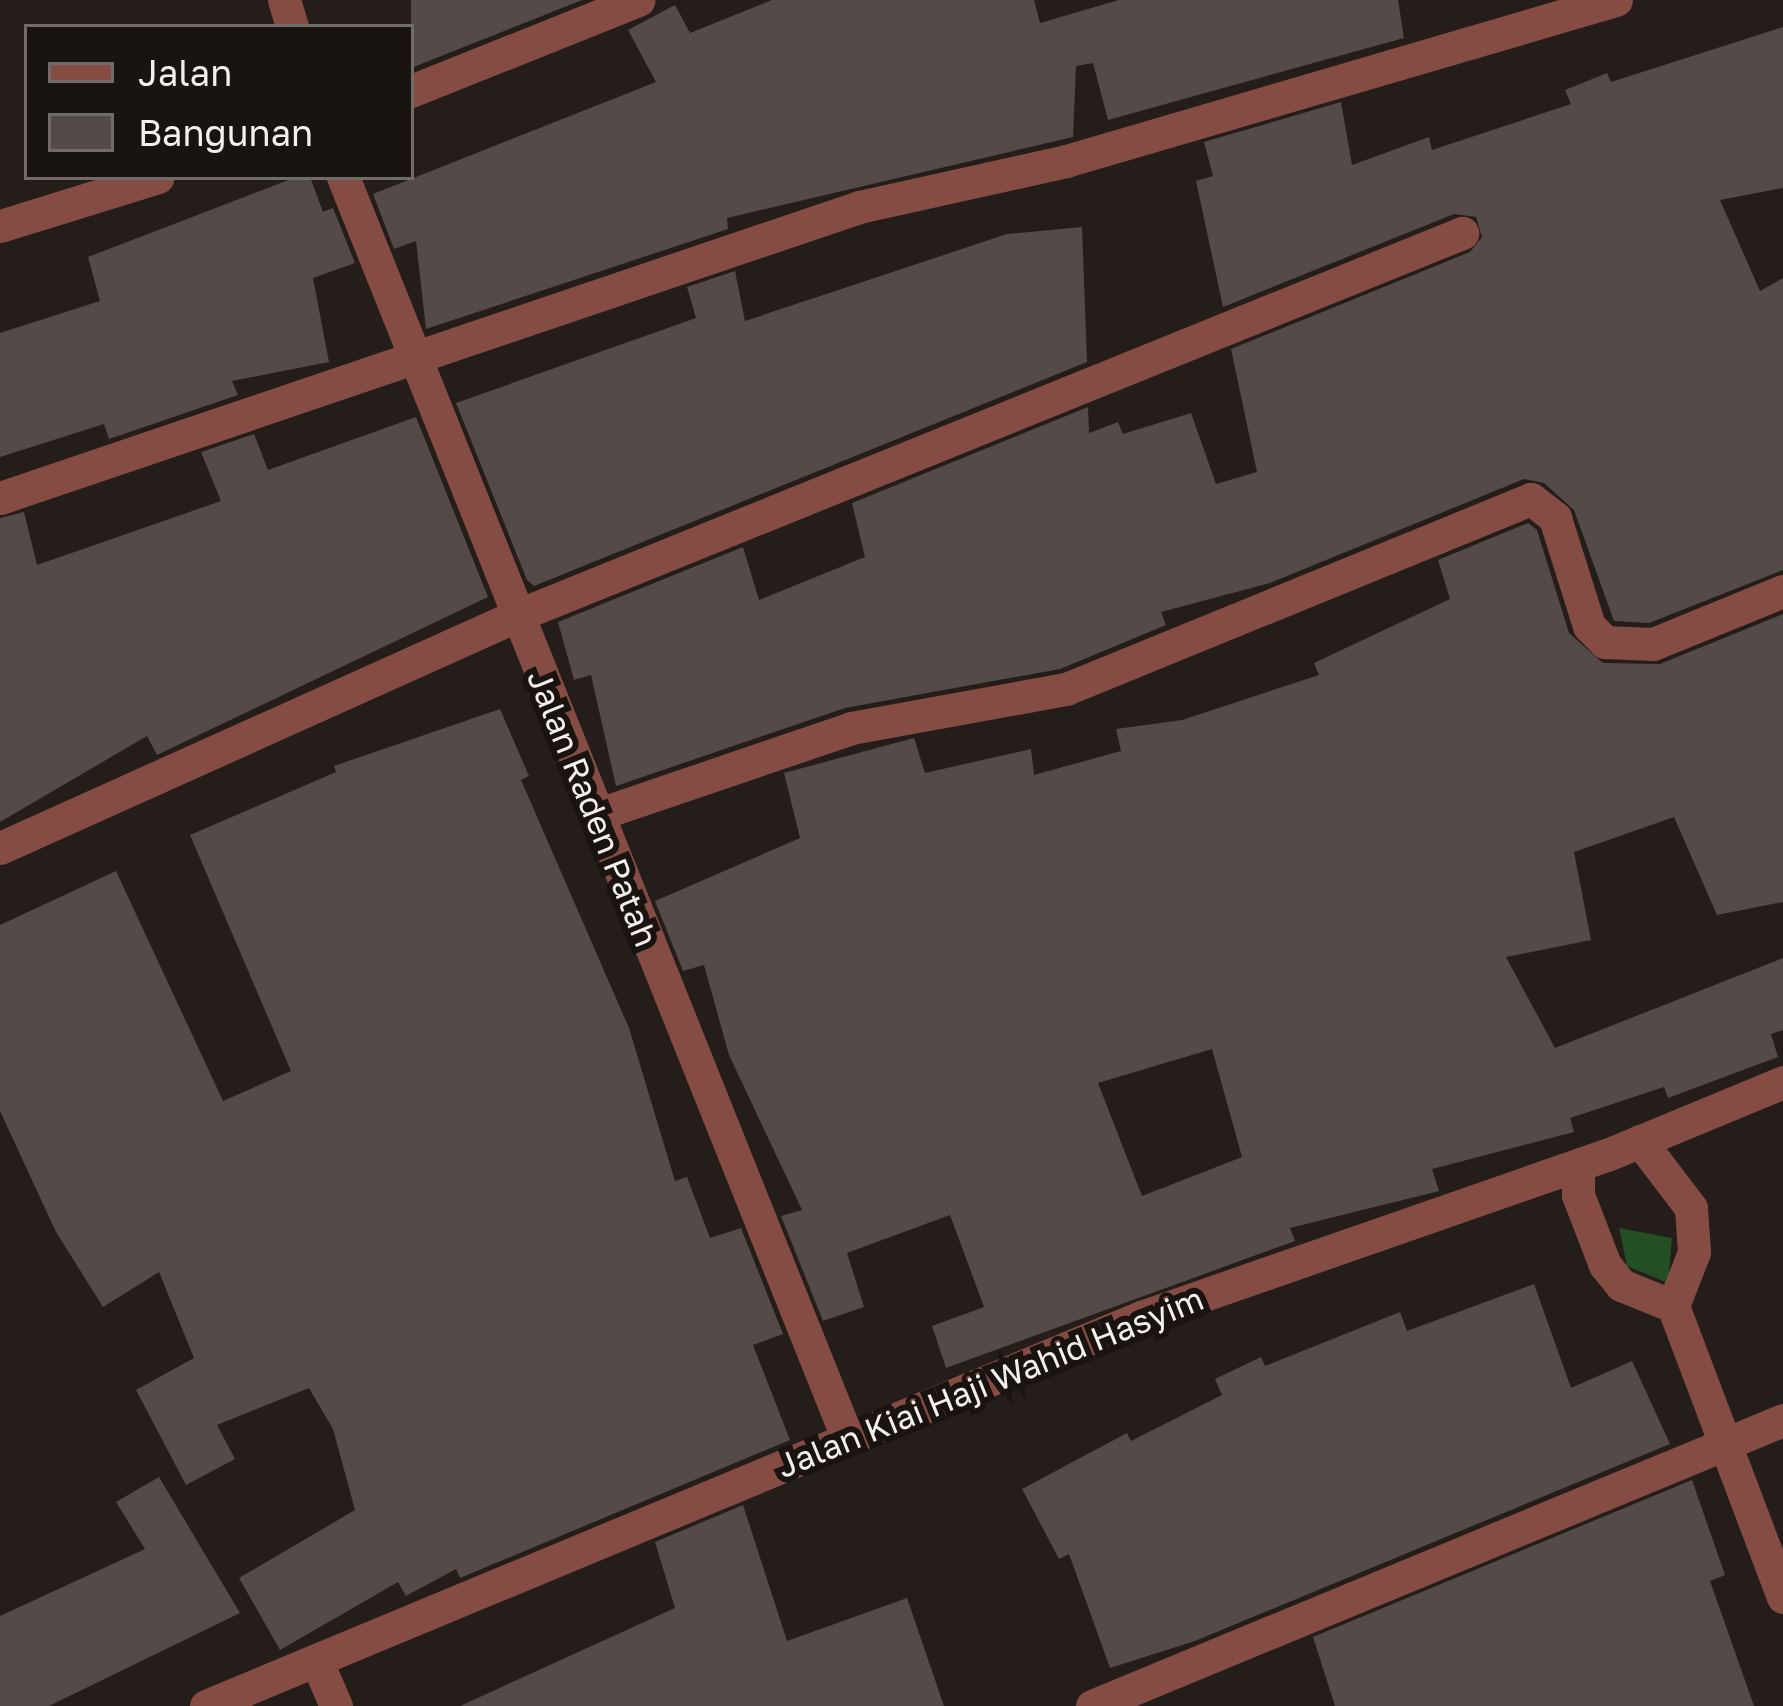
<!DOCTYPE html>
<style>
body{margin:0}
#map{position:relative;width:1783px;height:1706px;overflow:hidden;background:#241d1a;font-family:"Golos Text",sans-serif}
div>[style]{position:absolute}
.green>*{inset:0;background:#244e24}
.building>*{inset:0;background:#544b49}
.minor>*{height:33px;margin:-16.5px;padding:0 16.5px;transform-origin:16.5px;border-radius:16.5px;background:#854c44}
.tertiary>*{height:33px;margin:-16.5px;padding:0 16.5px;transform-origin:16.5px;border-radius:16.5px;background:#854c44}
span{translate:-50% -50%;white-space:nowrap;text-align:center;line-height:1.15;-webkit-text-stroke:12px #1a1411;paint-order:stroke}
.street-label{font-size:33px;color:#f5f0ee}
.legend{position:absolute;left:24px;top:24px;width:390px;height:156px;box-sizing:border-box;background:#1a1411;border:3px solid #726c69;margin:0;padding:15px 21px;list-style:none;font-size:36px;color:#f5f0ee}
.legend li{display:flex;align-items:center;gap:24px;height:60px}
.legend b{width:60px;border:3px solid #726c69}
</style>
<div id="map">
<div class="green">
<div style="clip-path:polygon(1619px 1228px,1672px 1238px,1668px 1283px,1627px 1266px)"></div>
</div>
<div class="building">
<div style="clip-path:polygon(411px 0,582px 0,411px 68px)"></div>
<div style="clip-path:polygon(772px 0,1034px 0,1040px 23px,1119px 0,1398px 0,1404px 38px,1108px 120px,1093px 63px,1076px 66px,1073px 137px,727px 218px,728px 229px,426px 329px,416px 241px,394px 249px,373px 194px,656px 82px,628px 30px,675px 5px,690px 33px)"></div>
<div style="clip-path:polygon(1783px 27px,1783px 188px,1720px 200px,1760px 291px,1783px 278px,1783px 570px,1649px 623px,1614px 621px,1574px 510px,1544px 483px,1524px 479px,1270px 583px,1161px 612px,1166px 625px,1060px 669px,845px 708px,616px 786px,591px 675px,574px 680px,558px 622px,743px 547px,759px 600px,865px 557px,852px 503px,1088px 407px,1089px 433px,1118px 422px,1123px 434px,1191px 413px,1216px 484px,1257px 472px,1231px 349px,1470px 252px,1482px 237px,1476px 217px,1454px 214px,1223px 307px,1196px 181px,1213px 176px,1204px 142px,1341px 102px,1352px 165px,1429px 137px,1432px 150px,1571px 104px,1565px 90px,1607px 73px,1611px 82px)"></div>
<div style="clip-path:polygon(296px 177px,310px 177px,323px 212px,333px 208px,355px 263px,313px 278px,329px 362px,232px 381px,238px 395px,109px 439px,104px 424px,0 457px,0 333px,100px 301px,88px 257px)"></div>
<div style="clip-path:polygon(1082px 227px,1087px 362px,534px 586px,527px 580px,456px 403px,696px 318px,687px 287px,735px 271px,745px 321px,1007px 234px)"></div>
<div style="clip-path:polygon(416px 417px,488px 597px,157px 755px,147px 736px,0 822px,0 518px,24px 512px,37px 565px,221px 501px,201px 452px,254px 434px,268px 470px)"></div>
<div style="clip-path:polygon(evenodd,1528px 523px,1537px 530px,1569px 633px,1603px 663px,1660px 664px,1783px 614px,1783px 902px,1717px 915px,1674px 817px,1574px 852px,1591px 940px,1506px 957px,1555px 1048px,1783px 958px,1783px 1030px,1771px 1034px,1778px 1057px,1668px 1098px,1664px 1087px,1570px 1118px,1574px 1132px,1432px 1169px,1439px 1191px,1290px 1228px,1295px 1241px,946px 1368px,932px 1326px,984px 1307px,950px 1215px,847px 1253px,864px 1307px,823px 1321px,781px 1216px,802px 1210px,729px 1055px,704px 965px,683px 971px,655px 901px,800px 838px,784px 773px,914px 738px,925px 773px,1031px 749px,1034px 775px,1121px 751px,1116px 729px,1182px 720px,1319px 675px,1314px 663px,1450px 599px,1438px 560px,1528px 523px,1212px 1049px,1242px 1157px,1142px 1196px,1098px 1083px,1212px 1049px)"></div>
<div style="clip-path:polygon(500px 709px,529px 776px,521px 780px,629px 1028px,675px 1181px,687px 1177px,710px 1238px,741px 1228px,783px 1334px,753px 1345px,790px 1440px,460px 1578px,456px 1569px,406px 1596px,398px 1582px,280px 1650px,239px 1578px,355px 1510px,333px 1429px,309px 1388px,217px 1425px,235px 1459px,186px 1485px,136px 1390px,194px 1358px,159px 1272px,103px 1307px,56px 1232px,0 1111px,0 925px,116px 871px,223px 1101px,291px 1071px,190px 835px,336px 772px,334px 766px)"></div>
<div style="clip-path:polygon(1534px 1284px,1571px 1388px,1632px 1361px,1670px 1444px,1195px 1641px,1110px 1668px,1069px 1554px,1059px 1559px,1022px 1489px,1127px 1433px,1131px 1441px,1222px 1395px,1215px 1379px,1261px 1357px,1265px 1366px,1400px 1312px,1407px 1331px)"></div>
<div style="clip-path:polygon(159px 1477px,240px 1613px,49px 1706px,0 1706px,0 1616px,145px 1549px,116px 1502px)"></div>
<div style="clip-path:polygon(1692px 1480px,1725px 1575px,1710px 1581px,1754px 1706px,1335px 1706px,1313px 1637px)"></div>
<div style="clip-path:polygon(743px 1505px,787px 1641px,907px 1598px,944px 1706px,460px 1706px,675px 1608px,655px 1542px)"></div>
</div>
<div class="minor">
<div style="left:284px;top:0;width:28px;rotate:73deg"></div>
<div style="left:411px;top:91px;width:245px;rotate:-21.8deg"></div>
<div style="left:343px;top:177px;width:1357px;rotate:68.2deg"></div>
<div style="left:0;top:226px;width:165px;rotate:-17.2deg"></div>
<div style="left:0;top:498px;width:907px;rotate:-18.71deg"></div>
<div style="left:859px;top:207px;width:212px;rotate:-12.5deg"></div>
<div style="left:1066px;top:161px;width:573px;rotate:-16.32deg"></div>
<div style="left:596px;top:815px;width:269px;rotate:-18.8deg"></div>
<div style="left:851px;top:728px;width:219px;rotate:-10.3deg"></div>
<div style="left:1066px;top:689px;width:502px;rotate:-22.23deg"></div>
<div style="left:1531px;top:499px;width:31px;rotate:38deg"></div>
<div style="left:1555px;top:518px;width:113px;rotate:72.5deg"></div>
<div style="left:1589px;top:626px;width:23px;rotate:45deg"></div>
<div style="left:1605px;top:642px;width:48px;rotate:2.4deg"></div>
<div style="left:1653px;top:644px;width:140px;rotate:-22.2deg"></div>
<div style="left:0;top:848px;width:566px;rotate:-24.21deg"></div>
<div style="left:516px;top:616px;width:1021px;rotate:-22.04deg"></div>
<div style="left:317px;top:1662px;width:48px;rotate:66.6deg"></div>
<div style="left:1092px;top:1706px;width:748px;rotate:-22.48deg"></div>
</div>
<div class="tertiary">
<div style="left:1640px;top:1141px;width:84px;rotate:52.7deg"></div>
<div style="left:1691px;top:1208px;width:44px;rotate:86.1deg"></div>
<div style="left:1694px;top:1252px;width:58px;rotate:111.3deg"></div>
<div style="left:1578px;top:1165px;width:30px;rotate:90deg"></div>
<div style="left:1578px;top:1195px;width:75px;rotate:68.9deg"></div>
<div style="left:1605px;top:1265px;width:26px;rotate:51deg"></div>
<div style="left:1621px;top:1285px;width:56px;rotate:22deg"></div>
<div style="left:1673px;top:1306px;width:311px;rotate:69.3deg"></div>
<div style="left:206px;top:1706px;width:1013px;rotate:-22.59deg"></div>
<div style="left:1141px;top:1317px;width:493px;rotate:-19.2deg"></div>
<div style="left:1607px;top:1155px;width:191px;rotate:-22.5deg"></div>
</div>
<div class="street-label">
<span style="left:593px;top:808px;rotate:68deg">Jalan Raden Patah</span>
<span style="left:990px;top:1382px;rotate:-22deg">Jalan Kiai Haji Wahid Hasyim</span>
</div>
<ul class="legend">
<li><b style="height:15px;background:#854c44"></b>Jalan</li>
<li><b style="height:33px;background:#544b49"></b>Bangunan</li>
</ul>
</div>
